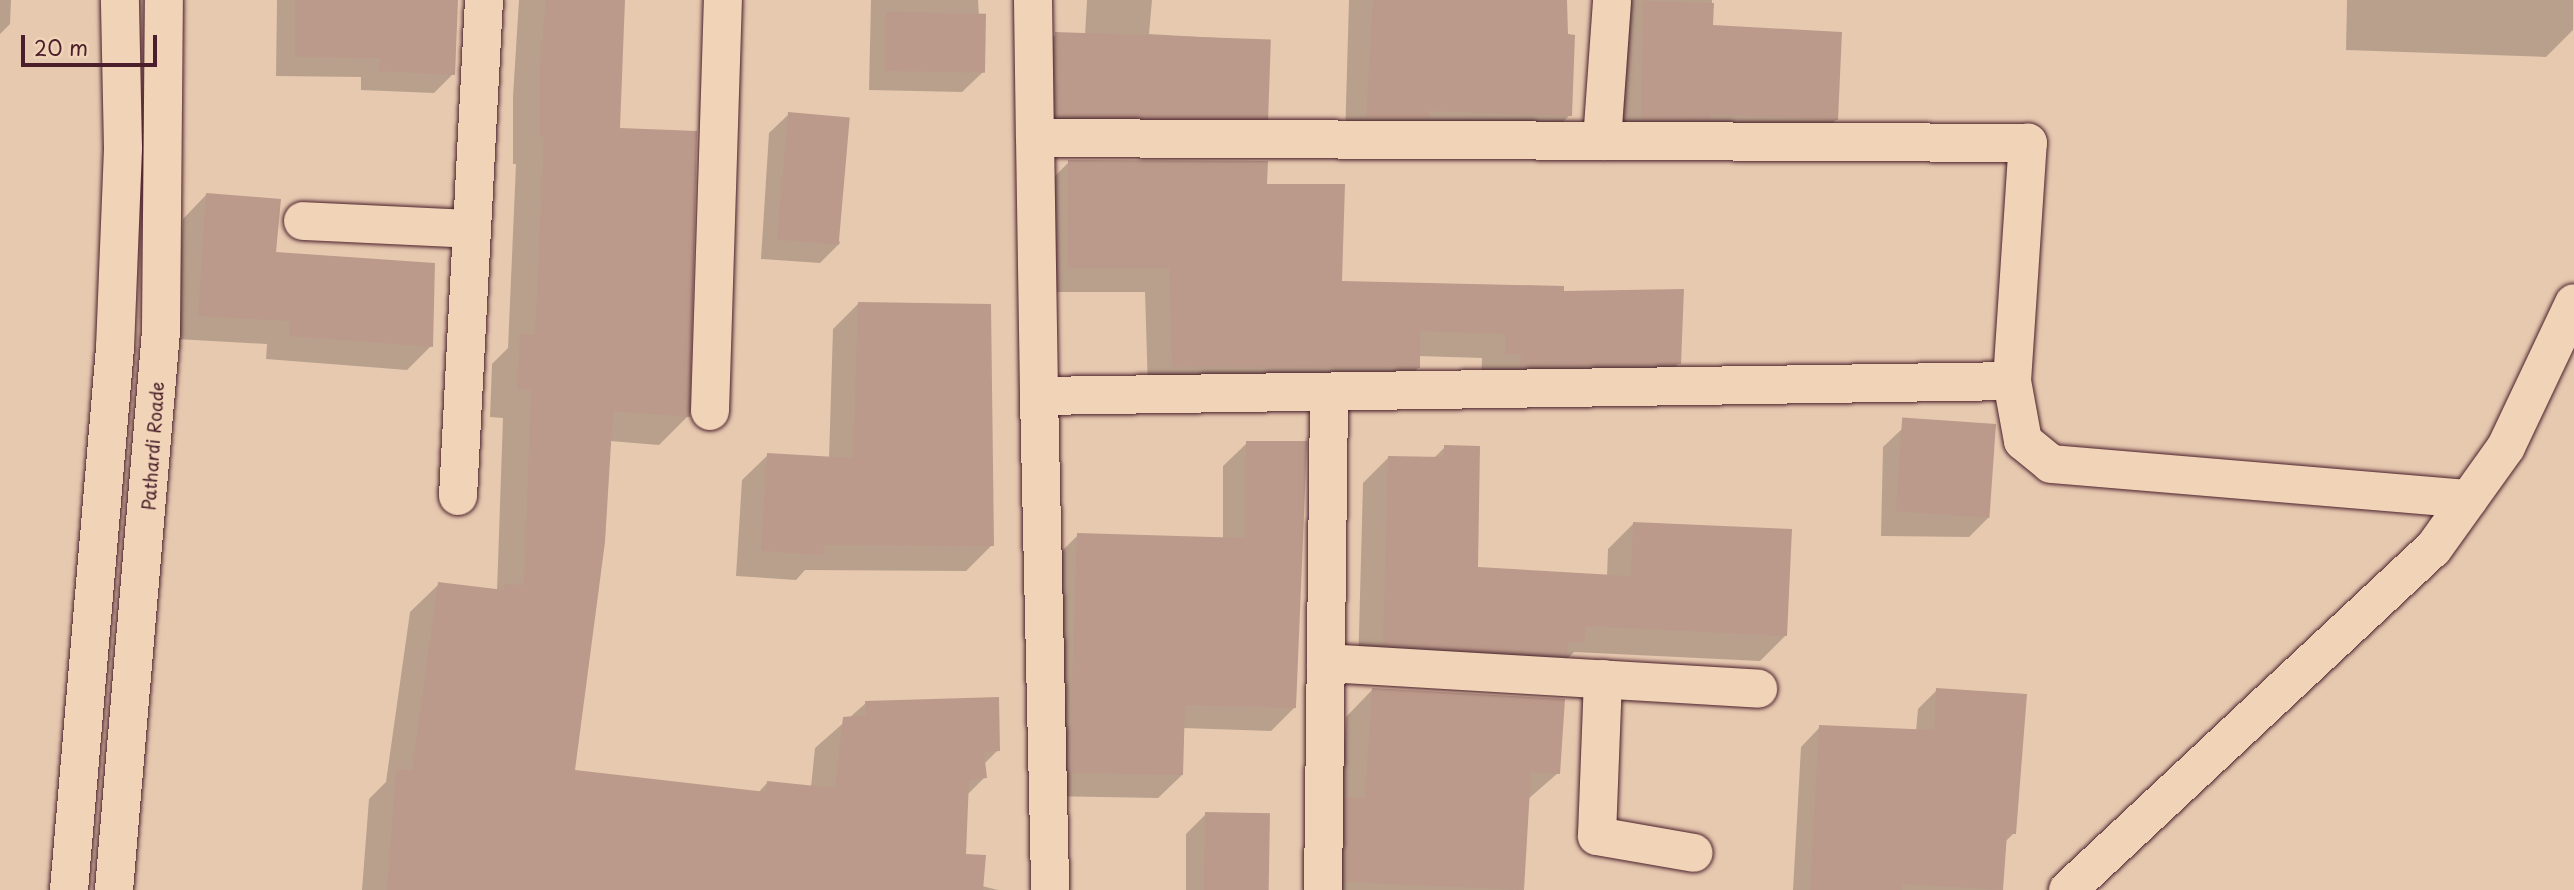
<!DOCTYPE html>
<style>
body{margin:0}
#map{position:relative;width:2574px;height:890px;overflow:hidden;background:#e7c9b0;font-family:"Playpen Sans",sans-serif}
div>[style]{position:absolute}
.shadow>*{inset:0;background:#0003}
.building>*{inset:0;background:#bc9a8b;transform-origin:0 0}
.roads{filter:drop-shadow(0 0 2px #4a1f2b) drop-shadow(0 0 2px #4a1f2b)}
.minor>*{height:38px;margin:-19px;padding:0 19px;transform-origin:19px;border-radius:19px;background:#f1d4b8}
span{translate:-50% -50%;white-space:nowrap;text-align:center;line-height:1.15;-webkit-text-stroke:5px #f1d4b8;paint-order:stroke}
.street-label{font-size:18px;color:#4a1f2b}
.scale{position:absolute;left:21px;top:35px;width:136px;height:32px;box-sizing:border-box;border:4px solid #4a1f2b;border-top:0;padding-left:9px;font-size:21px;line-height:24px;white-space:nowrap;color:#4a1f2b;-webkit-text-stroke:5px #f1d4b8;paint-order:stroke}
</style>
<div id="map">
<div class="shadow">
<div style="clip-path:polygon(0 0,11px 0,10px 24px,0 34px)"></div>
<div style="clip-path:polygon(277px 0,456px 0,453px 74px,434px 93px,361px 90px,361px 77px,276px 76px)"></div>
<div style="clip-path:polygon(519px 0,623px 0,619px 130px,688px 416px,659px 445px,610px 441px,573px 771px,758px 793px,767px 783px,811px 787px,815px 748px,866px 703px,998px 750px,983px 765px,985px 777px,966px 796px,964px 855px,982px 886px,998px 890px,362px 890px,369px 799px,386px 782px,410px 612px,439px 584px,497px 591px,503px 418px,490px 417px,492px 364px,508px 348px,516px 164px,513px 164px,513px 96px)"></div>
<div style="clip-path:polygon(871px 0,978px 0,982px 73px,962px 92px,869px 90px)"></div>
<div style="clip-path:polygon(1087px 0,1152px 0,1149px 34px,1270px 41px,1267px 117px,1248px 136px,1038px 135px,1037px 53px,1056px 34px,1085px 35px)"></div>
<div style="clip-path:polygon(1349px 0,1566px 0,1570px 115px,1548px 137px,1345px 139px)"></div>
<div style="clip-path:polygon(1626px 0,1712px 0,1711px 26px,1837px 119px,1817px 138px,1622px 138px)"></div>
<div style="clip-path:polygon(2347px 0,2573px 0,2573px 30px,2546px 57px,2346px 50px)"></div>
<div style="clip-path:polygon(789px 114px,840px 243px,820px 263px,761px 259px,769px 133px)"></div>
<div style="clip-path:polygon(1069px 162px,1265px 186px,1340px 282px,1562px 293px,1679px 363px,1655px 388px,1481px 378px,1482px 358px,1418px 356px,1418px 368px,1394px 392px,1148px 391px,1145px 292px,1044px 292px,1045px 186px)"></div>
<div style="clip-path:polygon(206px 195px,274px 254px,431px 346px,407px 370px,266px 359px,267px 344px,176px 339px,183px 219px)"></div>
<div style="clip-path:polygon(859px 303px,992px 545px,966px 571px,805px 570px,796px 580px,736px 576px,742px 480px,768px 455px,829px 458px,833px 329px)"></div>
<div style="clip-path:polygon(1903px 428px,1989px 517px,1969px 537px,1881px 536px,1883px 447px)"></div>
<div style="clip-path:polygon(1247px 443px,1305px 443px,1295px 707px,1271px 731px,1183px 728px,1182px 775px,1158px 798px,1046px 796px,1054px 559px,1078px 535px,1223px 539px,1223px 466px)"></div>
<div style="clip-path:polygon(1445px 447px,1476px 568px,1607px 576px,1608px 549px,1634px 523px,1786px 635px,1760px 661px,1574px 652px,1558px 668px,1358px 670px,1363px 483px,1388px 458px,1433px 459px)"></div>
<div style="clip-path:polygon(1373px 689px,1558px 773px,1527px 800px,1522px 890px,1319px 890px,1340px 805px,1346px 717px)"></div>
<div style="clip-path:polygon(1937px 690px,2014px 833px,2004px 843px,2001px 890px,1793px 890px,1801px 747px,1820px 727px,1916px 731px,1918px 709px)"></div>
<div style="clip-path:polygon(1206px 814px,1267px 890px,1186px 890px,1186px 834px)"></div>
</div>
<div class="building">
<div style="clip-path:polygon(295px 0,458px 0,455px 75px,379px 71px,380px 58px,295px 57px)"></div>
<div style="clip-path:polygon(546px 0,625px 0,620px 128px,697px 131px,690px 417px,613px 411px,605px 542px,575px 770px,766px 792px,767px 781px,835px 788px,843px 717px,866px 715px,865px 701px,999px 697px,1000px 751px,984px 752px,987px 778px,969px 780px,966px 854px,986px 855px,983px 890px,387px 890px,396px 769px,412px 770px,438px 582px,504px 590px,504px 584px,524px 585px,531px 390px,517px 389px,520px 334px,535px 335px,544px 137px,540px 137px,540px 66px)"></div>
<div style="clip-path:polygon(1373px 0,1567px 0,1568px 34px,1575px 35px,1572px 116px,1429px 111px,1429px 118px,1366px 118px)"></div>
<div style="clip-path:polygon(1643px 1px,1714px 3px,1713px 25px,1842px 32px,1838px 120px,1711px 114px,1711px 120px,1641px 119px)"></div>
<div style="left:886px;top:12px;width:100px;height:59px;rotate:1deg"></div>
<div style="left:1055px;top:32px;width:216px;height:84px;rotate:2deg"></div>
<div style="left:788px;top:112px;width:62px;height:128px;rotate:5deg"></div>
<div style="clip-path:polygon(1068px 160px,1268px 161px,1267px 184px,1345px 184px,1342px 281px,1564px 286px,1564px 291px,1684px 289px,1681px 364px,1520px 367px,1521px 354px,1505px 354px,1505px 334px,1420px 331px,1420px 368px,1172px 367px,1169px 268px,1068px 268px)"></div>
<div style="clip-path:polygon(206px 193px,281px 199px,276px 252px,435px 263px,433px 347px,289px 336px,290px 321px,198px 316px)"></div>
<div style="clip-path:polygon(858px 302px,991px 304px,994px 546px,824px 545px,823px 555px,761px 551px,767px 453px,853px 458px)"></div>
<div style="left:1996px;top:424px;width:94px;height:94px;rotate:94deg"></div>
<div style="clip-path:polygon(1246px 441px,1307px 441px,1296px 708px,1185px 705px,1183px 775px,1069px 773px,1077px 533px,1246px 538px)"></div>
<div style="clip-path:polygon(1444px 445px,1480px 446px,1478px 567px,1631px 576px,1633px 522px,1792px 529px,1787px 636px,1586px 626px,1585px 643px,1568px 642px,1567px 656px,1383px 645px,1388px 456px,1444px 457px)"></div>
<div style="clip-path:polygon(1372px 688px,1565px 699px,1560px 774px,1531px 772px,1524px 890px,1345px 882px,1346px 797px,1365px 798px)"></div>
<div style="clip-path:polygon(1936px 688px,2027px 694px,2016px 834px,2007px 834px,2003px 890px,1903px 884px,1902px 890px,1810px 890px,1819px 725px,1934px 730px)"></div>
<div style="left:1205px;top:812px;width:65px;height:78px;rotate:1deg"></div>
</div>
<div class="roads">
<div class="minor">
<div style="left:1033px;top:0;width:138px;rotate:89.2deg"></div>
<div style="left:1035px;top:138px;width:258px;rotate:89.1deg"></div>
<div style="left:1039px;top:396px;width:973px;rotate:-0.88deg"></div>
<div style="left:2012px;top:381px;width:239px;rotate:-86.2deg"></div>
<div style="left:2028px;top:143px;width:993px;rotate:-179.71deg"></div>
<div style="left:1602px;top:141px;width:141px;rotate:-85.9deg"></div>
<div style="left:303px;top:221px;width:169px;rotate:2.7deg"></div>
<div style="left:2012px;top:381px;width:61px;rotate:79.6deg"></div>
<div style="left:2023px;top:441px;width:36px;rotate:39deg"></div>
<div style="left:2051px;top:464px;width:419px;rotate:4.8deg"></div>
<div style="left:1039px;top:396px;width:494px;rotate:88.7deg"></div>
<div style="left:710px;top:411px;width:411px;rotate:-88.2deg"></div>
<div style="left:458px;top:496px;width:497px;rotate:-87deg"></div>
<div style="left:1326px;top:663px;width:433px;rotate:3.4deg"></div>
<div style="left:1603px;top:679px;width:157px;rotate:92.2deg"></div>
<div style="left:1597px;top:836px;width:98px;rotate:9.9deg"></div>
<div style="left:69px;top:890px;width:544px;rotate:-85.15deg"></div>
<div style="left:115px;top:348px;width:200px;rotate:-87.7deg"></div>
<div style="left:123px;top:148px;width:148px;rotate:-91.2deg"></div>
<div style="left:114px;top:890px;width:561px;rotate:-85.19deg"></div>
<div style="left:161px;top:331px;width:331px;rotate:-89.5deg"></div>
<div style="left:1323px;top:890px;width:498px;rotate:-89.3deg"></div>
<div style="left:2068px;top:890px;width:500px;rotate:-43.1deg"></div>
<div style="left:2433px;top:549px;width:125px;rotate:-54.4deg"></div>
<div style="left:2506px;top:447px;width:159px;rotate:-64.7deg"></div>
</div>
</div>
<div class="street-label">
<span style="left:153px;top:446px;rotate:-86deg">Pathardi Roade</span>
</div>
<div class="scale">20 m</div>
</div>
